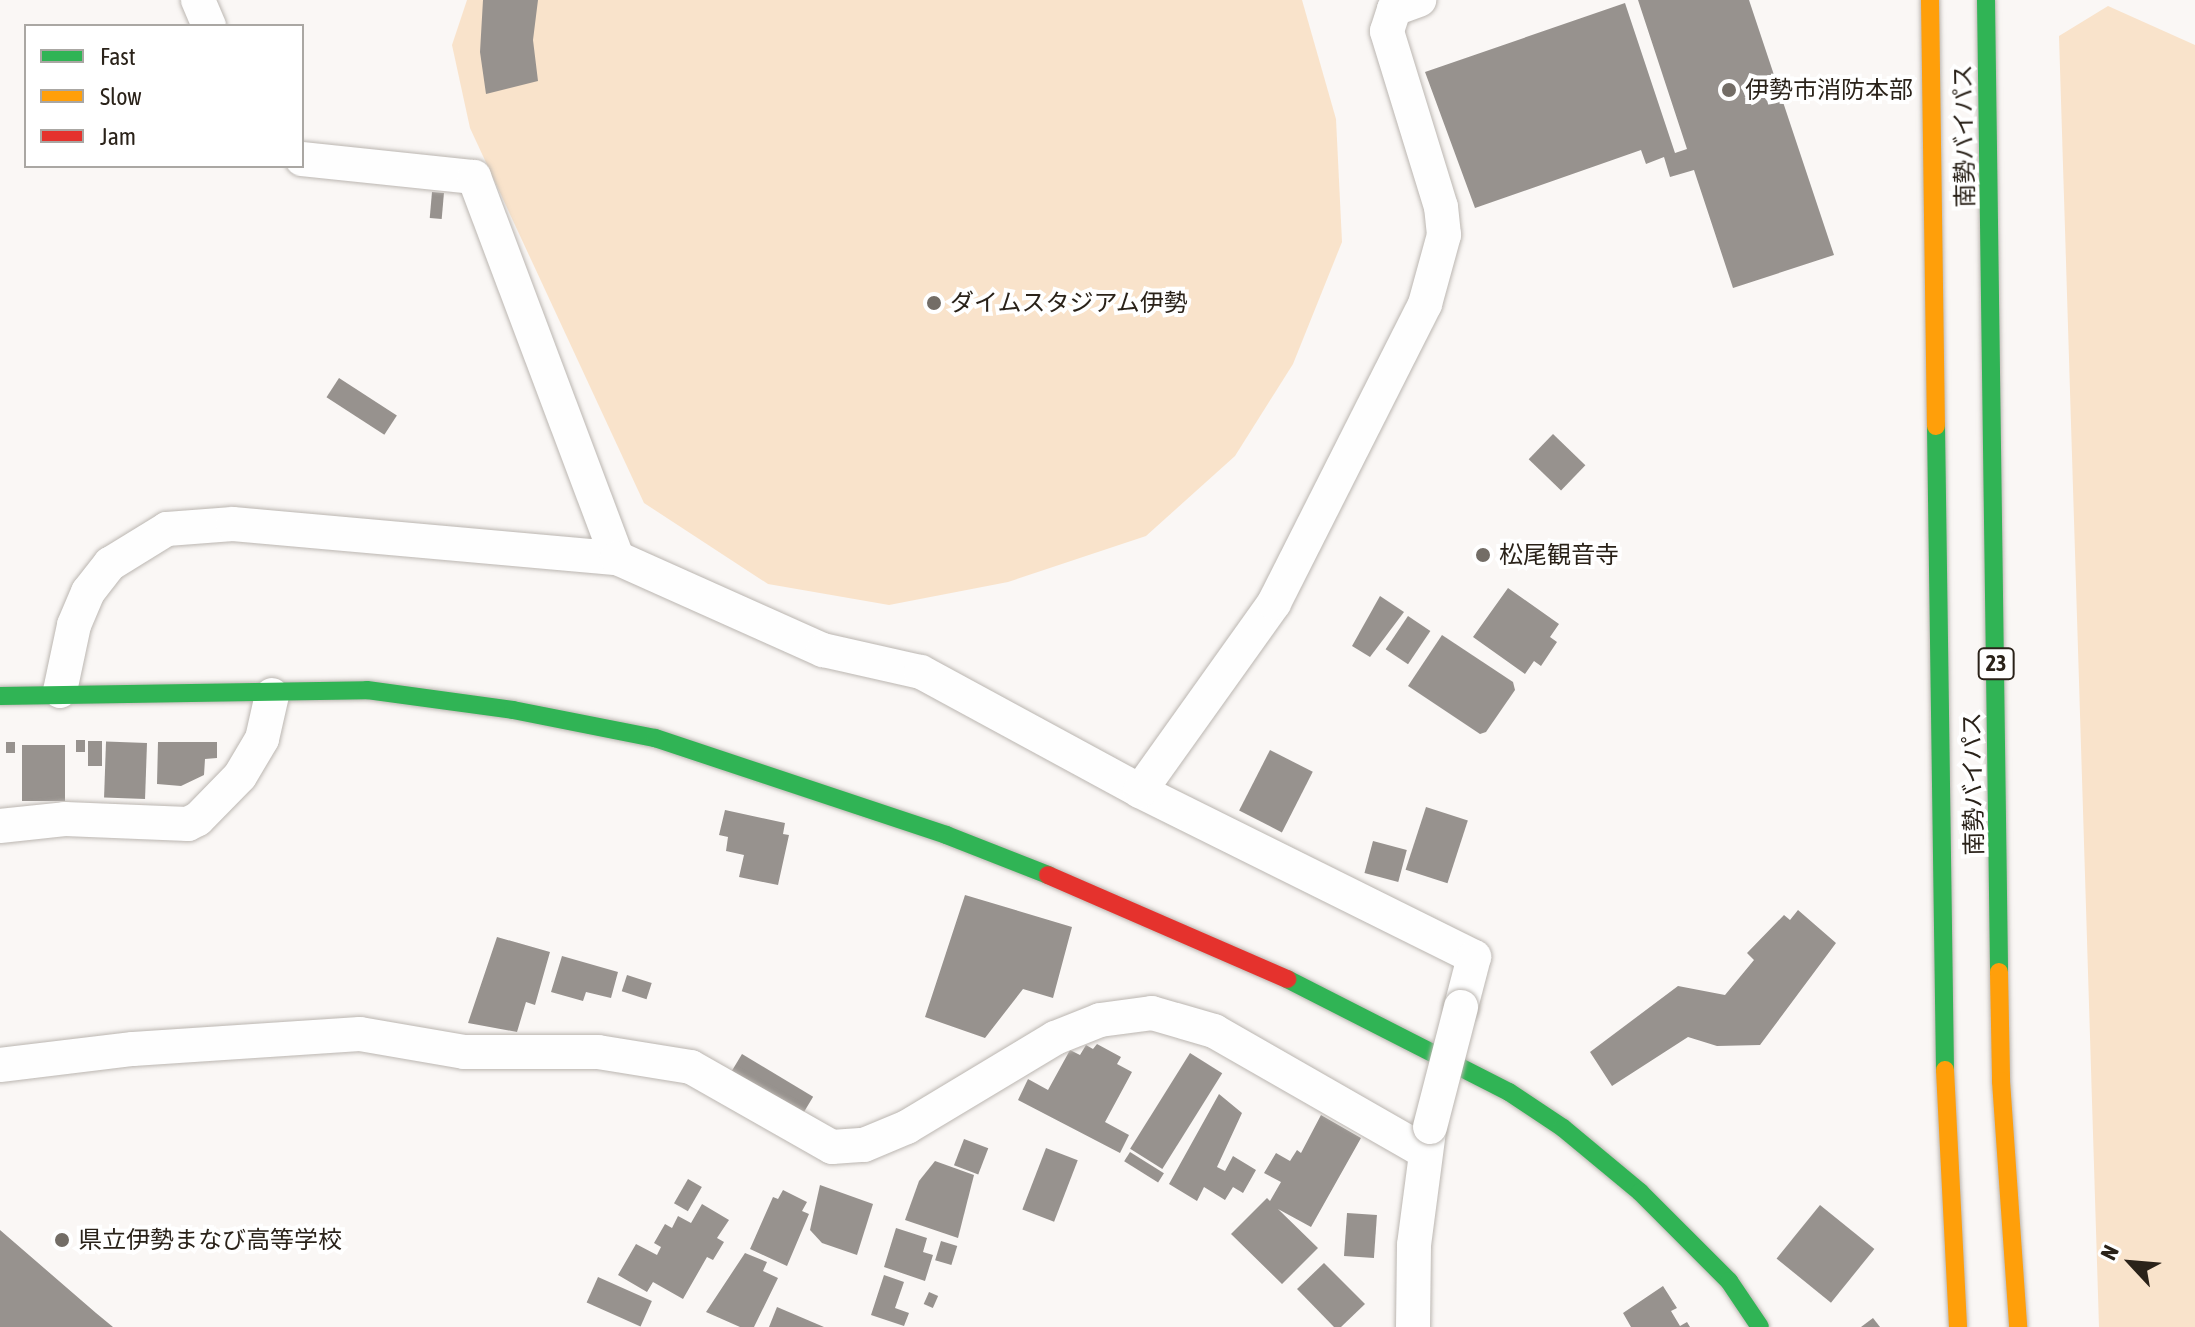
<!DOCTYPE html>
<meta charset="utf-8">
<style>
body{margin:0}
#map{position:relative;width:2195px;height:1327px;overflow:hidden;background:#faf7f5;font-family:"Asap Condensed","Noto Sans JP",sans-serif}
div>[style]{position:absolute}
.green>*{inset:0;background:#f9e3cb}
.building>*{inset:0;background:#97928e;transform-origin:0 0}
.roads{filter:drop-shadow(0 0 2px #bbb6b1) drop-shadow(0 0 2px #bbb6b1)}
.street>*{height:34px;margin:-17px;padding:0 17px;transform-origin:17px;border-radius:17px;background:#fefefe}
.fast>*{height:18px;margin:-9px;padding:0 9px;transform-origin:9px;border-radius:9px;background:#30b455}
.slow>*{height:18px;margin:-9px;padding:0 9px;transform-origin:9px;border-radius:9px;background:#ff9f0a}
.jam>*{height:18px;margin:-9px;padding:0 9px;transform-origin:9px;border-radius:9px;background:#e5322d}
.bridges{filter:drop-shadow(0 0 2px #bbb6b1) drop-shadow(0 0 2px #bbb6b1)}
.street-bridge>*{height:34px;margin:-17px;padding:0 17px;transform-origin:17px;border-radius:17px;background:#fefefe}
.dots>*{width:22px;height:22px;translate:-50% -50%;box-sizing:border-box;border:4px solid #fff;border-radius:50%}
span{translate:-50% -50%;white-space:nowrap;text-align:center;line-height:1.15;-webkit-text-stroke:8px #fff;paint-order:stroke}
.shield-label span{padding:2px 6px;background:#fff;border:2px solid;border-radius:6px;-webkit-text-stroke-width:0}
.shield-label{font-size:22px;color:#2a2219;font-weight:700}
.poi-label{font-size:24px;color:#2a2219}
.left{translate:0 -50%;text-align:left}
.street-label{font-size:24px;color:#2a2219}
.legend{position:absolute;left:24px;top:24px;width:280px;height:144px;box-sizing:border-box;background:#fff;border:2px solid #aaa7a3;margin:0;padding:10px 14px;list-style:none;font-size:24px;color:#2a2219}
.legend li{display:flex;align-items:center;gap:16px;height:40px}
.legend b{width:40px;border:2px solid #aaa7a3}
.north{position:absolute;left:2091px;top:1223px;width:80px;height:80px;-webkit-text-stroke:6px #fff;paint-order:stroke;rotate:296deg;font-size:22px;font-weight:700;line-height:32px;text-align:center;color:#2a2219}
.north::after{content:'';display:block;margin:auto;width:28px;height:36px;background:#2a2219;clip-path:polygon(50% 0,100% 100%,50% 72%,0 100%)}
</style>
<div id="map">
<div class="green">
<div style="clip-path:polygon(467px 0,1302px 0,1336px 119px,1342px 242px,1293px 364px,1235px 456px,1146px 536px,1008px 582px,889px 605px,768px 584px,644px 503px,470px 128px,452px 45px)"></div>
<div style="clip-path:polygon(2108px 6px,2195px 45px,2195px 1327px,2099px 1327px,2059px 36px)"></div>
</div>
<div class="building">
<div style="clip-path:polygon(483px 0,538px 0,533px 40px,538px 81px,486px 94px,480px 52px)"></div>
<div style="clip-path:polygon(1638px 0,1749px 0,1834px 255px,1733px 288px,1694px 170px,1670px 177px,1664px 157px,1646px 164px,1641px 150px,1475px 208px,1425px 72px,1625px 3px,1675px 153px,1687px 149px)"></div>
<div style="left:432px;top:192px;width:12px;height:26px;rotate:5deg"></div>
<div style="left:339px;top:378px;width:69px;height:23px;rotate:33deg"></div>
<div style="left:1553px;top:434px;width:45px;height:35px;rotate:44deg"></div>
<div style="clip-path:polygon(1508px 588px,1559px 624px,1550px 637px,1557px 642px,1541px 666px,1534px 661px,1525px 674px,1473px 637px)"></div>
<div style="clip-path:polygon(1380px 596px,1404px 612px,1370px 657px,1352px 646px)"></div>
<div style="left:1408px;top:616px;width:27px;height:40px;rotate:34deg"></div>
<div style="clip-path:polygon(1442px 635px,1513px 682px,1515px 690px,1486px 732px,1480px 734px,1408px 686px)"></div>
<div style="left:76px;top:740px;width:9px;height:12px"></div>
<div style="left:88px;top:741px;width:14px;height:25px"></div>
<div style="left:6px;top:742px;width:9px;height:11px"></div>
<div style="clip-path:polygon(158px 742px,217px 742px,217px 758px,205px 759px,204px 775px,181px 786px,157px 784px)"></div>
<div style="left:147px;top:743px;width:56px;height:41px;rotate:92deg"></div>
<div style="left:22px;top:745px;width:43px;height:56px"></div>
<div style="left:1270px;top:750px;width:48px;height:68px;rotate:27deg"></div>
<div style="left:1426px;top:807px;width:44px;height:66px;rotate:18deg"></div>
<div style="clip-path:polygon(725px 810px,785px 823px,783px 834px,789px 835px,778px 885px,739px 877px,744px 855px,726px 851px,728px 837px,719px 835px)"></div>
<div style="left:1373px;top:841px;width:35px;height:33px;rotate:15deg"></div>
<div style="clip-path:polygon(965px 895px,1072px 927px,1053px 998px,1023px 989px,985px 1038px,925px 1017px)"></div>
<div style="clip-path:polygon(1798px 910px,1836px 943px,1760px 1045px,1717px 1046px,1688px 1037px,1612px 1086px,1590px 1052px,1678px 986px,1725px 995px,1754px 960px,1747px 953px,1784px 915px,1790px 920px)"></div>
<div style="clip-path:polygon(497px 937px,550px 952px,535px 1005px,526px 1002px,517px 1032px,468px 1023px)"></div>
<div style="clip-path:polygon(562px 956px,618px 972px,611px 998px,586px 992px,583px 1001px,551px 992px)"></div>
<div style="left:627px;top:975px;width:26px;height:17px;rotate:18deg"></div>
<div style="clip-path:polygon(1097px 1044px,1121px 1057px,1117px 1064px,1132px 1072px,1105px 1122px,1129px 1135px,1120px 1153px,1018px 1100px,1028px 1079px,1048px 1090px,1070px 1050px,1080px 1055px,1086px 1045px,1093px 1049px)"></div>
<div style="left:1190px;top:1053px;width:38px;height:113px;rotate:32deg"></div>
<div style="left:742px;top:1054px;width:83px;height:26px;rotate:31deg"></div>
<div style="clip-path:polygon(1219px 1094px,1242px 1113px,1217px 1167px,1225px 1171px,1233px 1156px,1256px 1170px,1243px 1193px,1233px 1187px,1225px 1200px,1204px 1187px,1197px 1201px,1169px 1184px)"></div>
<div style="clip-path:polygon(1321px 1115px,1361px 1138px,1311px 1227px,1278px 1209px,1318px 1248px,1282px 1284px,1231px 1234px,1267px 1198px,1270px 1201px,1281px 1182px,1264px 1173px,1276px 1153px,1290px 1161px,1297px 1150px,1301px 1153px)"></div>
<div style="left:964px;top:1139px;width:26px;height:28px;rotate:21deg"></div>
<div style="left:1046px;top:1148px;width:34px;height:66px;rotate:21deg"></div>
<div style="left:1130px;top:1152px;width:40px;height:11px;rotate:32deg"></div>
<div style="clip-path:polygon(935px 1161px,974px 1175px,958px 1238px,905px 1220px,919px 1181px)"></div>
<div style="left:688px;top:1179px;width:16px;height:28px;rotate:30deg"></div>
<div style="clip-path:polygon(820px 1185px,873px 1204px,857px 1255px,822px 1243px,810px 1230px)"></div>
<div style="clip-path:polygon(783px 1190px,807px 1202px,802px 1211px,809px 1214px,787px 1266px,750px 1249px,773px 1197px,778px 1199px)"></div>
<div style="clip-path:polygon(702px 1204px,729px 1220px,717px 1238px,724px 1242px,713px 1260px,707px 1257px,683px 1299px,653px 1282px,647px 1292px,618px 1275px,636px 1244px,657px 1255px,661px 1247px,654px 1243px,665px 1224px,672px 1228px,678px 1216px,691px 1223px)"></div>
<div style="left:1820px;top:1205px;width:70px;height:69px;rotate:39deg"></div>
<div style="left:1347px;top:1213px;width:30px;height:43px;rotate:4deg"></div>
<div style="clip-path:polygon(896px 1228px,927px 1238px,923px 1252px,933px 1255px,925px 1281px,884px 1267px)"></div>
<div style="clip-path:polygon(0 1230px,96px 1313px,113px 1327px,0 1327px)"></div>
<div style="left:941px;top:1241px;width:17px;height:20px;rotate:17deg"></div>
<div style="clip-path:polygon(745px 1253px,767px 1262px,763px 1271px,778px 1278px,754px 1327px,740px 1327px,706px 1312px)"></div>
<div style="clip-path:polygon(1324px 1263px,1365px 1304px,1341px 1327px,1334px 1327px,1297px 1289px)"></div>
<div style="clip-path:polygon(884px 1275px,904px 1282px,895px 1308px,909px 1313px,904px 1326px,871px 1315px)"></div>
<div style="left:598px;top:1277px;width:59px;height:28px;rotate:24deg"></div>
<div style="clip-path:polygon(1663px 1286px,1677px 1308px,1671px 1311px,1680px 1326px,1687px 1322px,1690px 1327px,1631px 1327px,1623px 1313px)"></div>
<div style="left:929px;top:1292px;width:10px;height:13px;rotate:24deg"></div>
<div style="clip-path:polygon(777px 1307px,824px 1327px,769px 1327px)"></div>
<div style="clip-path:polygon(1873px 1318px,1880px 1327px,1861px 1327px)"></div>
</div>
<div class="roads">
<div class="street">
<div style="left:198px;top:0;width:28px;rotate:67deg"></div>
<div style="left:302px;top:159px;width:173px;rotate:6deg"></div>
<div style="left:474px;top:177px;width:407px;rotate:69.4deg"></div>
<div style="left:60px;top:691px;width:67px;rotate:-78deg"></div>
<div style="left:74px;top:625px;width:36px;rotate:-67deg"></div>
<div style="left:88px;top:592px;width:36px;rotate:-52deg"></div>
<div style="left:110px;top:564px;width:67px;rotate:-31.6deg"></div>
<div style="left:167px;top:529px;width:66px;rotate:-4.3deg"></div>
<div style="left:233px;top:524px;width:386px;rotate:5.1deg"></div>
<div style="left:617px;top:558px;width:226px;rotate:24.1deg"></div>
<div style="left:823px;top:650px;width:100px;rotate:12.7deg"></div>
<div style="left:921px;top:672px;width:249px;rotate:28.5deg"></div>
<div style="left:1140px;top:791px;width:373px;rotate:26.4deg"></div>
<div style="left:1474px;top:957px;width:52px;rotate:104.6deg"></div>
<div style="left:1140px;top:791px;width:231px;rotate:-54.5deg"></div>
<div style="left:1274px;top:603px;width:335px;rotate:-63.2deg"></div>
<div style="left:1425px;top:304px;width:72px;rotate:-74.6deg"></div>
<div style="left:1444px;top:235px;width:28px;rotate:-96deg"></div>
<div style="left:1441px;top:207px;width:184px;rotate:-107.1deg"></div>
<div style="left:1387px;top:31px;width:23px;rotate:-72deg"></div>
<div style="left:1394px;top:9px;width:27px;rotate:-20deg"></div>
<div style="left:0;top:826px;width:65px;rotate:-6.1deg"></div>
<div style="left:65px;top:819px;width:123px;rotate:2.3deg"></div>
<div style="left:188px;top:824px;width:11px;rotate:-27deg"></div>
<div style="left:198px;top:819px;width:60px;rotate:-45.7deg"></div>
<div style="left:240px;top:776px;width:43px;rotate:-59.3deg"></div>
<div style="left:262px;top:739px;width:45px;rotate:-77.2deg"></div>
<div style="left:0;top:1065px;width:134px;rotate:-6.9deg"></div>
<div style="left:133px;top:1049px;width:227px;rotate:-3.8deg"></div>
<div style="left:360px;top:1034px;width:106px;rotate:9.8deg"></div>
<div style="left:464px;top:1052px;width:134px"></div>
<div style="left:598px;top:1052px;width:94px;rotate:9.2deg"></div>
<div style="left:691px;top:1067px;width:162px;rotate:29.6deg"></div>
<div style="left:832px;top:1147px;width:32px;rotate:-4deg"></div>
<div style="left:864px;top:1145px;width:47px;rotate:-22.7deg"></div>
<div style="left:907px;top:1127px;width:173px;rotate:-31deg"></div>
<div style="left:1055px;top:1038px;width:48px;rotate:-21.8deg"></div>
<div style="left:1100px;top:1020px;width:52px;rotate:-7.7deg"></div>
<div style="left:1152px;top:1013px;width:65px;rotate:16.2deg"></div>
<div style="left:1214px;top:1031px;width:243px;rotate:29.8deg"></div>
<div style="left:1413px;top:1327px;width:82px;rotate:-89.3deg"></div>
<div style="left:1414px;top:1245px;width:115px;rotate:-82.5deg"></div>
</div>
<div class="fast">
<div style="left:1986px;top:0;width:972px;rotate:89.23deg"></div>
<div style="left:1936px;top:426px;width:644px;rotate:89.2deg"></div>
<div style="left:0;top:696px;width:367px;rotate:-0.9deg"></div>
<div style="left:367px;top:690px;width:147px;rotate:7.8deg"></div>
<div style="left:513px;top:710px;width:145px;rotate:11.2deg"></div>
<div style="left:655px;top:738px;width:307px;rotate:18.4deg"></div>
<div style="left:946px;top:835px;width:110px;rotate:21.4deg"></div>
<div style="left:1287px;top:979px;width:249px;rotate:27deg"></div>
<div style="left:1509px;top:1092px;width:65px;rotate:33.7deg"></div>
<div style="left:1563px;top:1128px;width:100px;rotate:39.7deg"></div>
<div style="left:1640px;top:1192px;width:126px;rotate:45deg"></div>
<div style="left:1729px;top:1281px;width:55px;rotate:56deg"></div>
</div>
<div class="slow">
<div style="left:1930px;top:0;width:426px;rotate:89.2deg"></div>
<div style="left:1999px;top:972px;width:109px;rotate:88.9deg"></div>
<div style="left:2001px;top:1081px;width:247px;rotate:86deg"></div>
<div style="left:1945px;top:1070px;width:257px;rotate:87.1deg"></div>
</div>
<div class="jam">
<div style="left:1048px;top:875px;width:261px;rotate:23.5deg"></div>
</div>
</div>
<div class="bridges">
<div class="street-bridge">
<div style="left:1430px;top:1127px;width:124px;rotate:-75.5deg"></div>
</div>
</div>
<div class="dots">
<div style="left:1729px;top:90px;background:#736d66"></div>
<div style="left:934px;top:303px;background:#736d66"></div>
<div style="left:1483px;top:555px;background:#736d66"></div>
<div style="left:62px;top:1240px;background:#736d66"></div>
</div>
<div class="shield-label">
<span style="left:1996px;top:664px">23</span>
</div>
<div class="poi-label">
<span class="left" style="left:1745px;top:90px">伊勢市消防本部</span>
<span class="left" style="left:950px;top:303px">ダイムスタジアム伊勢</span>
<span class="left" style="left:1499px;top:555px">松尾観音寺</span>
<span class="left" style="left:78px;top:1240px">県立伊勢まなび高等学校</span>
</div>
<div class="street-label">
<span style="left:1964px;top:136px;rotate:-91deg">南勢バイパス</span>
<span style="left:1973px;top:784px;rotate:-91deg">南勢バイパス</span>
</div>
<ul class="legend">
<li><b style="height:10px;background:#30b455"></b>Fast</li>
<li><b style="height:10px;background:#ff9f0a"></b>Slow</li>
<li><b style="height:10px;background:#e5322d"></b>Jam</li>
</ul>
<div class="north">N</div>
</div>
